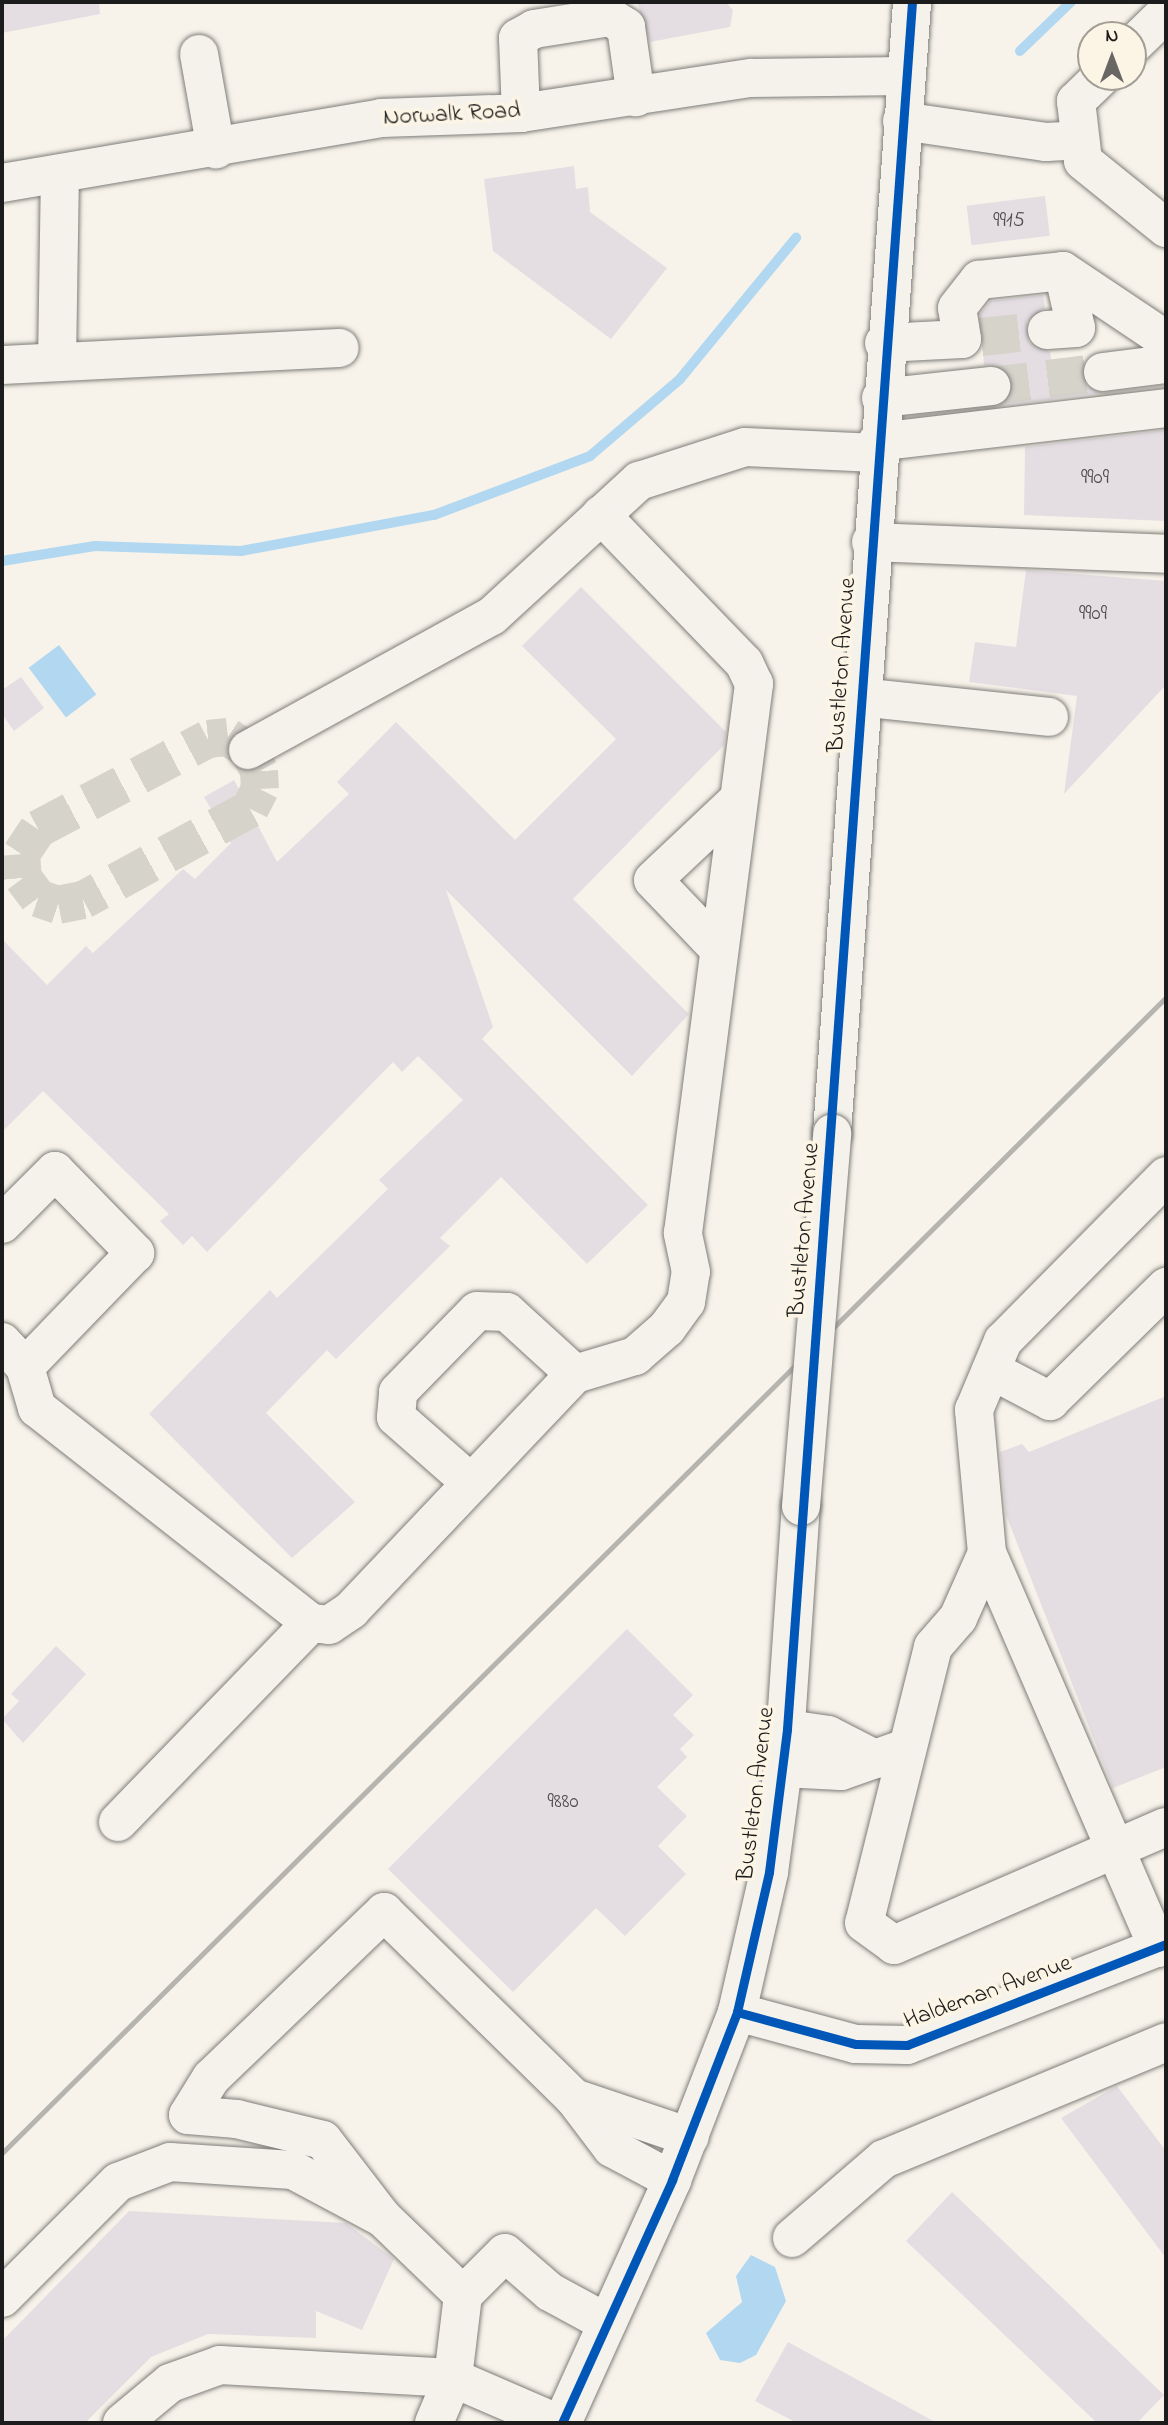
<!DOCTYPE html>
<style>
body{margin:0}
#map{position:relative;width:1168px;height:2425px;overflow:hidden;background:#f7f3ea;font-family:"Indie Flower",sans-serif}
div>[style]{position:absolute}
.water>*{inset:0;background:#b2d8f1;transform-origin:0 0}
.stream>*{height:10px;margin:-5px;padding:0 5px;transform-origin:5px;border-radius:5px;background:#b2d8f1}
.building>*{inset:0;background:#e4dee3;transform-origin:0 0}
.minor-tunnel>*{height:38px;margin-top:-19px;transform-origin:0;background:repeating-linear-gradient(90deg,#d6d3cb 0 38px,transparent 0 57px)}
.roads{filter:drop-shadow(0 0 2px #7f7d79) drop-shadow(0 0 2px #7f7d79)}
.minor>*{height:38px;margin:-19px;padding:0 19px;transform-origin:19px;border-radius:19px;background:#f5f2ec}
.major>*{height:38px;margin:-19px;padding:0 19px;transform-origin:19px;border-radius:19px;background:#f5f2ec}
.rail>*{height:5px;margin:-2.5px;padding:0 2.5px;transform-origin:2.5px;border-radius:2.5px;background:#b6b4af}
.bridges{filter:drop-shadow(0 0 2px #7f7d79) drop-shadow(0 0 2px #7f7d79)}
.major-bridge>*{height:38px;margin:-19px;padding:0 19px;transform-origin:19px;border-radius:19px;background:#f5f2ec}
.cycleway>*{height:9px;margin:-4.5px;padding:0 4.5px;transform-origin:4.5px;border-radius:4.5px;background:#0057b8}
span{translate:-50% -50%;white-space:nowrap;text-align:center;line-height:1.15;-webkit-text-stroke:7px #fcf5e5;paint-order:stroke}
.number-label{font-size:21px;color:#4e4c4e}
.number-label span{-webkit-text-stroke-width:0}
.street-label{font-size:24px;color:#1c1c1c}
.frame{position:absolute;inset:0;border:4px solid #1c1c1c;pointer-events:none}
.north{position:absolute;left:1077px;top:21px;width:70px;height:70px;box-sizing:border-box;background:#fcf5e5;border:2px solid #a29e95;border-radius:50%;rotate:0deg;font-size:19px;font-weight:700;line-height:28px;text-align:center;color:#1c1c1c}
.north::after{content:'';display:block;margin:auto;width:24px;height:32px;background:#696764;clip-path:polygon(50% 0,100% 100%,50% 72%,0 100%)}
</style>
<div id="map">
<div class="water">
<div style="left:59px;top:645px;width:62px;height:38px;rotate:53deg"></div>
<div style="clip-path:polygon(751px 2255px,775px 2267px,786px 2301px,756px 2355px,740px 2363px,720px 2360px,706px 2333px,742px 2302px,736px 2276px)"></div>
</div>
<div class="stream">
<div style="left:1020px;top:51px;width:71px;rotate:-43.9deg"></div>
<div style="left:2px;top:561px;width:94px;rotate:-9.2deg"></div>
<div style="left:95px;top:546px;width:146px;rotate:2deg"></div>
<div style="left:241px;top:551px;width:196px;rotate:-10.6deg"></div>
<div style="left:434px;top:515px;width:167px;rotate:-20.7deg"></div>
<div style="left:590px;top:456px;width:118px;rotate:-40.5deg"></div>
<div style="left:680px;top:379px;width:183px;rotate:-50.6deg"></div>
</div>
<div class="building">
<div style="clip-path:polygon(2px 2px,99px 2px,100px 14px,2px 33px)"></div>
<div style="clip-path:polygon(637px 2px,726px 2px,733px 10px,730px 27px,650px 42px)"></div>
<div style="clip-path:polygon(574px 166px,576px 189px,588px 187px,590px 212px,667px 268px,611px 339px,493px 251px,484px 179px)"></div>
<div style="left:1045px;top:196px;width:40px;height:79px;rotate:83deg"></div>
<div style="clip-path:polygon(1043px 295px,1045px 308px,1027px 321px,1029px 342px,1050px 352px,1052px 365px,1085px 361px,1085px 385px,1103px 393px,999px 406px,1013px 383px,1000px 366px,984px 365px,980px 314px,990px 301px)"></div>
<div style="clip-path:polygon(1166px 430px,1166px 521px,1024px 515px,1025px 447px)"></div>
<div style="clip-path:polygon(1026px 570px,1166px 581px,1166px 685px,1064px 794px,1077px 696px,969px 682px,975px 642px,1016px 647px)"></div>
<div style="clip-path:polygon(581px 587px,726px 732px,724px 745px,573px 899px,689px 1014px,632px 1076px,446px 890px,493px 1027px,482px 1039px,648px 1205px,587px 1264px,501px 1177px,440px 1238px,450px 1246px,336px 1359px,327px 1350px,266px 1413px,355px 1502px,292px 1558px,149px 1414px,270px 1290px,277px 1298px,388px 1189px,379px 1180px,463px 1100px,418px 1056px,402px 1072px,393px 1062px,207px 1252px,192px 1236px,183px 1245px,160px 1221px,169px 1214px,43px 1091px,2px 1132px,2px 939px,47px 985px,86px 946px,93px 953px,183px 869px,195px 879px,231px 843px,204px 797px,234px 780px,277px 862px,349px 794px,337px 782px,396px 722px,515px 840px,616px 739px,522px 646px)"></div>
<div style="clip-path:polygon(21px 677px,44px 708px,14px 731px,2px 714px,2px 690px)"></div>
<div style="clip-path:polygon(1166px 1396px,1166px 1767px,1113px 1788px,1006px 1515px,1000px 1452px,1022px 1444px,1029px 1452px)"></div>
<div style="clip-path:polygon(627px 1629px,693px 1695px,673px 1715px,694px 1735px,680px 1749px,687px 1757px,657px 1787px,687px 1816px,658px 1846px,686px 1874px,625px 1936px,596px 1908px,513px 1992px,388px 1869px)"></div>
<div style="clip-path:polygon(56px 1646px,86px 1674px,23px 1743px,2px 1719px,19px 1701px,11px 1694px)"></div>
<div style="clip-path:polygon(1117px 2086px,1166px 2151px,1166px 2258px,1061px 2118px)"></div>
<div style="clip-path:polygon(952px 2192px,1164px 2395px,1137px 2423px,1097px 2423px,906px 2241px)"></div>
<div style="clip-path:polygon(129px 2211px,346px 2223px,394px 2259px,362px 2330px,316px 2311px,316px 2338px,208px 2334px,151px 2357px,85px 2423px,2px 2423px,2px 2341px)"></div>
<div style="clip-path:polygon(788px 2342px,937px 2423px,797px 2423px,755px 2401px)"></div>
</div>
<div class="minor-tunnel">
<div style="left:981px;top:337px;width:66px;rotate:-6.1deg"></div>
<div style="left:991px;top:386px;width:113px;rotate:-7.1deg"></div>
<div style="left:228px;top:737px;width:24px;rotate:33deg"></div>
<div style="left:248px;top:750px;width:24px;rotate:62deg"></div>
<div style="left:259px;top:771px;width:18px;rotate:87deg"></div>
<div style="left:260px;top:789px;width:22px;rotate:117deg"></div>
<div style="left:250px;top:809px;width:190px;rotate:151.4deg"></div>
<div style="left:83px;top:900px;width:25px;rotate:169deg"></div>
<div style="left:58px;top:905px;width:21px;rotate:-161deg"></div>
<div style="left:38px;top:898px;width:25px;rotate:-127deg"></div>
<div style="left:23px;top:878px;width:24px;rotate:-95deg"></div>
<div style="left:21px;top:854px;width:30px;rotate:-56deg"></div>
<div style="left:38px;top:829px;width:192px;rotate:-27.9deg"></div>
<div style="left:208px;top:739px;width:20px;rotate:-6deg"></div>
</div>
<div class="roads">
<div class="minor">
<div style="left:1133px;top:45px;width:46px;rotate:-44.1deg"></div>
<div style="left:199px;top:54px;width:97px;rotate:79.9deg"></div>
<div style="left:1101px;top:77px;width:35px;rotate:136deg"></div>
<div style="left:1076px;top:101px;width:60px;rotate:83.3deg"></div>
<div style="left:1083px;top:161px;width:107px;rotate:38.9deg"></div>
<div style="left:521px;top:113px;width:75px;rotate:-92.3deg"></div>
<div style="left:518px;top:38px;width:18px;rotate:-29deg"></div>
<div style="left:534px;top:29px;width:77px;rotate:-9deg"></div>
<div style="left:610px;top:17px;width:19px;rotate:32deg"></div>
<div style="left:626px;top:27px;width:71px;rotate:81.9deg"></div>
<div style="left:902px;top:121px;width:146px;rotate:8.3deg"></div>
<div style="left:1046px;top:142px;width:34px;rotate:-3deg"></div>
<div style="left:2px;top:183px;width:385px;rotate:-9.7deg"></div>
<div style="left:381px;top:118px;width:140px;rotate:-2deg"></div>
<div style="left:521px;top:113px;width:233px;rotate:-8.7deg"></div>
<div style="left:751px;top:78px;width:154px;rotate:-0.7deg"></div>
<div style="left:1047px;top:330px;width:29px;rotate:-4deg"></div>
<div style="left:1076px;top:328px;width:58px;rotate:-102.8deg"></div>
<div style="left:884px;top:343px;width:78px;rotate:-2.9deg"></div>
<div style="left:962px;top:339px;width:31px;rotate:-99deg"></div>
<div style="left:957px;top:308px;width:36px;rotate:-52deg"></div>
<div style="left:979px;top:280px;width:84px;rotate:-6.1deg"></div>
<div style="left:1063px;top:271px;width:124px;rotate:33.8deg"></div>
<div style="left:57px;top:362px;width:188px;rotate:-89.1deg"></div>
<div style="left:2px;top:365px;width:338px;rotate:-2.9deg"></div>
<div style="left:1103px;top:372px;width:64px;rotate:-7.2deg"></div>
<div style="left:881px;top:398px;width:111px;rotate:-6.2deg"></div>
<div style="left:877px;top:442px;width:291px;rotate:-6.7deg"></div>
<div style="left:871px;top:542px;width:295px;rotate:2.3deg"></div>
<div style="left:859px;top:697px;width:191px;rotate:6deg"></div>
<div style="left:248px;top:750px;width:278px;rotate:-28.8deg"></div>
<div style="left:492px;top:616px;width:200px;rotate:-42.6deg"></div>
<div style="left:639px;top:481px;width:111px;rotate:-17.8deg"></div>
<div style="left:745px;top:447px;width:132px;rotate:2.6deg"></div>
<div style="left:719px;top:949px;width:95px;rotate:-133.7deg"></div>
<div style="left:653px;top:880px;width:117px;rotate:-43.3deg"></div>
<div style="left:2px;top:1224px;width:75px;rotate:-45deg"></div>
<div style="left:55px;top:1171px;width:115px;rotate:45.7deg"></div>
<div style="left:135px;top:1253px;width:158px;rotate:134deg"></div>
<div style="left:2px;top:1342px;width:34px;rotate:47deg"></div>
<div style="left:25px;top:1367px;width:43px;rotate:73.7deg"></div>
<div style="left:37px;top:1408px;width:348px;rotate:38.1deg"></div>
<div style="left:311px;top:1623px;width:18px;rotate:6deg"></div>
<div style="left:329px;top:1625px;width:27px;rotate:-34deg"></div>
<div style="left:351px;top:1610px;width:325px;rotate:-46.5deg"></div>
<div style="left:575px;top:1374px;width:63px;rotate:-16.7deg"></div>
<div style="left:635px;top:1356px;width:43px;rotate:-41.2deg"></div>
<div style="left:667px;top:1328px;width:32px;rotate:-54deg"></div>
<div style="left:686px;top:1302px;width:30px;rotate:-81deg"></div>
<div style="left:691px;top:1272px;width:40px;rotate:-102deg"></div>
<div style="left:683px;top:1233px;width:554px;rotate:-82.63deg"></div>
<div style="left:754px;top:684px;width:23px;rotate:-115deg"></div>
<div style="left:744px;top:663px;width:206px;rotate:-134deg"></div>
<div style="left:991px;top:1370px;width:67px;rotate:27.7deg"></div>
<div style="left:1050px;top:1401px;width:163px;rotate:-44.5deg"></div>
<div style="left:471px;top:1483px;width:100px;rotate:-138.7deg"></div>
<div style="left:396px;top:1417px;width:25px;rotate:-85deg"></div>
<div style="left:398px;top:1392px;width:113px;rotate:-45.7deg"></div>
<div style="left:477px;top:1311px;width:30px;rotate:2deg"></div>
<div style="left:507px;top:1312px;width:92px;rotate:42.4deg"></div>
<div style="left:987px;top:1553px;width:71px;rotate:114deg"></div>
<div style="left:958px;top:1618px;width:38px;rotate:131deg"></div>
<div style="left:933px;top:1647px;width:284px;rotate:104deg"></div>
<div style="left:864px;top:1923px;width:37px;rotate:36deg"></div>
<div style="left:894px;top:1945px;width:296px;rotate:-23.5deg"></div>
<div style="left:787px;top:1729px;width:41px;rotate:8.3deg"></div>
<div style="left:828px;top:1735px;width:53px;rotate:27.1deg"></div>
<div style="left:783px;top:1768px;width:58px;rotate:3deg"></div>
<div style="left:841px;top:1771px;width:69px;rotate:-19.5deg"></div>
<div style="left:118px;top:1822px;width:277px;rotate:-45.9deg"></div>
<div style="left:1158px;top:1948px;width:430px;rotate:-113.4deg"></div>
<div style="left:987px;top:1553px;width:144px;rotate:-95.2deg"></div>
<div style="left:974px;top:1410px;width:75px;rotate:-67.2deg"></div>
<div style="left:1003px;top:1341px;width:232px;rotate:-45.3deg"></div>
<div style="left:574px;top:2098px;width:122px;rotate:18.6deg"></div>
<div style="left:383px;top:2218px;width:98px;rotate:-127.6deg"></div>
<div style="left:323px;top:2140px;width:89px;rotate:-166.3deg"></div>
<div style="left:237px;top:2119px;width:49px;rotate:-175.3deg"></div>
<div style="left:188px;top:2115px;width:44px;rotate:-58.1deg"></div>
<div style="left:211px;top:2078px;width:240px;rotate:-43.8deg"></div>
<div style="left:384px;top:1912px;width:266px;rotate:44.4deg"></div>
<div style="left:574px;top:2098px;width:63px;rotate:52.8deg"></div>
<div style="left:612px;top:2148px;width:68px;rotate:28.1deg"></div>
<div style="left:792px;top:2238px;width:121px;rotate:-40.7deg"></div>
<div style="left:884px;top:2159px;width:305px;rotate:-22.5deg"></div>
<div style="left:463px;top:2295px;width:59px;rotate:-45deg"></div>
<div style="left:505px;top:2253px;width:60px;rotate:40.9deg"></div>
<div style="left:550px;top:2292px;width:65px;rotate:28.5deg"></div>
<div style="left:2px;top:2298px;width:164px;rotate:-45deg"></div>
<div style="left:118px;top:2182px;width:56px;rotate:-21deg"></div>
<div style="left:170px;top:2162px;width:123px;rotate:3.7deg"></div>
<div style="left:293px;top:2170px;width:102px;rotate:28.1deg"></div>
<div style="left:383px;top:2218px;width:111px;rotate:43.9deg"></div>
<div style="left:463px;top:2295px;width:84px;rotate:96.9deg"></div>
<div style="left:453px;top:2378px;width:113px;rotate:23.4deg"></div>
<div style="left:122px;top:2423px;width:62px;rotate:-39.8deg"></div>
<div style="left:170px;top:2383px;width:53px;rotate:-19.8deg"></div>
<div style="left:220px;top:2365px;width:233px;rotate:3.2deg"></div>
<div style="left:453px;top:2378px;width:49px;rotate:112.9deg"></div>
</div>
<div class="major">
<div style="left:832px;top:1133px;width:1134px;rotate:-85.95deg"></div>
<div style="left:737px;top:2012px;width:123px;rotate:15.1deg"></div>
<div style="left:856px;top:2044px;width:51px;rotate:1.1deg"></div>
<div style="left:907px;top:2045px;width:278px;rotate:-21.3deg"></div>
<div style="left:562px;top:2423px;width:267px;rotate:-65.6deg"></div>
<div style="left:672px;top:2180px;width:180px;rotate:-68.8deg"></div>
<div style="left:737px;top:2012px;width:144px;rotate:-77.1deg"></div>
<div style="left:769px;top:1872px;width:105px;rotate:-82.3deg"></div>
<div style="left:783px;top:1768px;width:263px;rotate:-86.1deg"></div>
</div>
</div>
<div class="rail">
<div style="left:2px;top:2153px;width:1640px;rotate:-44.8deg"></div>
</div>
<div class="bridges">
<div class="major-bridge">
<div style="left:801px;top:1506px;width:374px;rotate:-85.2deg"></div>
</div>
</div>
<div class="cycleway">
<div style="left:737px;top:2012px;width:123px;rotate:15.1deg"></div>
<div style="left:856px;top:2044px;width:51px;rotate:1.1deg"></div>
<div style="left:907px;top:2045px;width:278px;rotate:-21.3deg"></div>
<div style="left:562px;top:2423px;width:267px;rotate:-65.6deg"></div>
<div style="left:672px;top:2180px;width:180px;rotate:-68.8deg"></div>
<div style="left:737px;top:2012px;width:144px;rotate:-77.1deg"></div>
<div style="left:769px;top:1872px;width:144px;rotate:-82.8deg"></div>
<div style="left:787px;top:1729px;width:1732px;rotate:-85.86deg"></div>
</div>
<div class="number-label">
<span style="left:1009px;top:221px">9915</span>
<span style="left:1095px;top:478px">9909</span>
<span style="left:1093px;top:614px">9909</span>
<span style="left:563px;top:1802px">9880</span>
</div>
<div class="street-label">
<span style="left:452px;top:115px;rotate:-3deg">Norwalk Road</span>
<span style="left:843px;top:665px;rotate:-86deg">Bustleton Avenue</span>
<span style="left:805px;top:1230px;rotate:-85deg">Bustleton Avenue</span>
<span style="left:757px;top:1794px;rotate:-83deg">Bustleton Avenue</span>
<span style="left:988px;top:1993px;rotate:-20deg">Haldeman Avenue</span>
</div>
<div class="frame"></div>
<div class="north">N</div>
</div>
